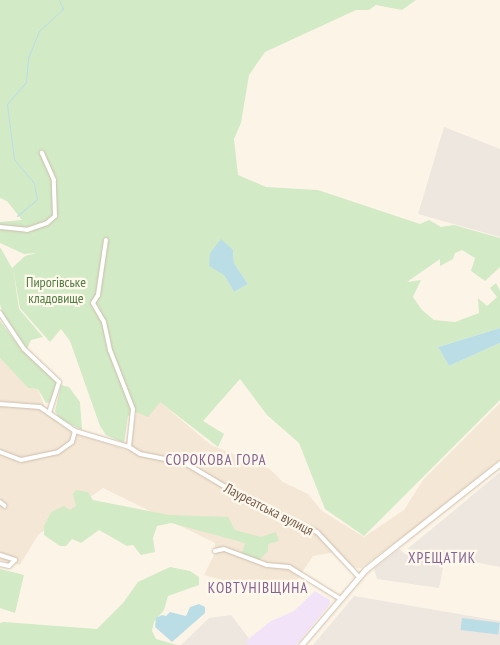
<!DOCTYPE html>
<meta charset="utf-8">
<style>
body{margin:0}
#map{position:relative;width:500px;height:645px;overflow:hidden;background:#fcf5e7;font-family:"PT Sans Narrow",sans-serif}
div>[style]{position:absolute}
.residential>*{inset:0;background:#f4e7d5}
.industrial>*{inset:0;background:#ede7e0}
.education>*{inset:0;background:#f2e3f9}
.green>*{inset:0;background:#d2eac5}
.water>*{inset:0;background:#bbdee6;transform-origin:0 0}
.stream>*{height:1px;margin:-0.5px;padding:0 0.5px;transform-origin:0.5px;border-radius:0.5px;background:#bbdee6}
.roads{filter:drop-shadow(0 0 1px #cebdad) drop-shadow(0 0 1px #cebdad)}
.street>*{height:4px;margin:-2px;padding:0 2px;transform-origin:2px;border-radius:2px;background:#fff}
.secondary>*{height:5px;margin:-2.5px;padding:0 2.5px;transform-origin:2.5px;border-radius:2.5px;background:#fff}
span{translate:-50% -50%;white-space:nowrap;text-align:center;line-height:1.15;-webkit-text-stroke:4.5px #fff9ed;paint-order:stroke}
.park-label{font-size:14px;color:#517c42}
.street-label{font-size:14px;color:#765c4b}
.neighbourhood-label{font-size:15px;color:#856392;letter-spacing:1px}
</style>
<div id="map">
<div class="residential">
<div style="clip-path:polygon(0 358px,28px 388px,38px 389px,47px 413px,73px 433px,130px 451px,136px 412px,160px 402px,211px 445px,270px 469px,283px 482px,308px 494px,322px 511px,364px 537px,404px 510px,423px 480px,500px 403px,500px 459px,440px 509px,361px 568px,356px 568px,335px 552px,313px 556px,293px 586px,229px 582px,204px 575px,214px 555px,215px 543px,103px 488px,38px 535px,20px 565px,0 560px)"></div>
</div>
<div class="industrial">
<div style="clip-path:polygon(444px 127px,500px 149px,500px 237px,418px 214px)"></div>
<div style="clip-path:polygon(500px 472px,500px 567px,407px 549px,439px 523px)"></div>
<div style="clip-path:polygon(399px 549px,405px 554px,444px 563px,439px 588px,377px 579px,374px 569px)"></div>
<div style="clip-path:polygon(354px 596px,500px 621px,500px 645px,313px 645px)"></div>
<div style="clip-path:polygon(231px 615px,254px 645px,181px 645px,209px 618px)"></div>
</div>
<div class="education">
<div style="clip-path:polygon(315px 591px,330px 600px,330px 604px,296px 645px,249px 645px,246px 641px,271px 621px,294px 611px)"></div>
</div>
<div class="green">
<div style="clip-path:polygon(evenodd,0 0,416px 0,402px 10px,376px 5px,369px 10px,356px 10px,265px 52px,249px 75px,241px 123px,234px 139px,238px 175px,266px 187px,318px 190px,420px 224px,429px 220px,441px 227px,454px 225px,500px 238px,500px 267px,485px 281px,471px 271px,475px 258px,462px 250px,455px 253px,453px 259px,440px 266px,440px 259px,407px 282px,421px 280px,413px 297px,422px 310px,434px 320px,455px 322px,479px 313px,478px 298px,487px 306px,497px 297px,490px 288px,496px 283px,500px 291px,500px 328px,438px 347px,449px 366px,500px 343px,500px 400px,364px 536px,325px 509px,299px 443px,267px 415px,240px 379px,203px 421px,224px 434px,218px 447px,160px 402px,148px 417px,136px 412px,128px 416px,124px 443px,106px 435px,100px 426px,70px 341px,61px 329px,50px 342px,20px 308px,13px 268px,19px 309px,43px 337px,31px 340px,27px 349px,4px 319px,0 304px,0 247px,12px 268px,25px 256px,37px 253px,24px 254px,0 243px,0 222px,22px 220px,7px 201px,0 198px,0 0,233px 250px,234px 263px,248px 284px,234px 292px,224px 275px,233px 250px)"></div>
<div style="clip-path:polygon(0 321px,19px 346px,57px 381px,50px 402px,46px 403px,38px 389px,28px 388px,0 358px)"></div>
<div style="clip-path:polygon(61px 385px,69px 387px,80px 402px,82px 430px,60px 419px,55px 411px)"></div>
<div style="clip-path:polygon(76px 490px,88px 492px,93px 500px,169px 515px,228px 517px,235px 530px,261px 537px,276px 532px,279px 541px,268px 544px,268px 551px,259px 560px,242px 554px,245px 543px,171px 523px,157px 526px,153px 538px,155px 552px,141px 555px,133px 545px,127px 546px,99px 530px,81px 543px,72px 539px,66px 546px,60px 546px,44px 535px,44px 526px,51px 512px,64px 506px,70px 510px,76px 506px,73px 494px)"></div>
<div style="clip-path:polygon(170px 567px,190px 571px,199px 577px,199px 585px,168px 596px,164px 610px,154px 622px,152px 631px,156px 639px,177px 645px,0 645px,0 623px,4px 622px,97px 629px,123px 603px,138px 582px)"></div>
<div style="clip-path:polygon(0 569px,24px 575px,15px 613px,0 608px)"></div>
</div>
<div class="water">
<div style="clip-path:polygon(221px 239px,233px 250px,234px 263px,248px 284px,234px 292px,224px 275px,209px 266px,210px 253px)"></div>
<div style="clip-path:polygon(500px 328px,500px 343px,449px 366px,438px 347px)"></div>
<div style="clip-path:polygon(199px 604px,205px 607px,205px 613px,172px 642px,155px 627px,156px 618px,162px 615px,166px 616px,170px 612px,186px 616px,190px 607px)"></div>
<div style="left:462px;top:618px;width:38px;height:12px;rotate:7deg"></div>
</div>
<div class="stream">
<div style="left:17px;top:216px;width:26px;rotate:-40deg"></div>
<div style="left:37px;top:199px;width:16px;rotate:-101deg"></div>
<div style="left:34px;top:183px;width:31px;rotate:-130deg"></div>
<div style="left:14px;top:159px;width:55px;rotate:-97.3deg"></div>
<div style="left:7px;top:104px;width:29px;rotate:-49deg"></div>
<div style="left:26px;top:82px;width:24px;rotate:-85deg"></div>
<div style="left:28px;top:58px;width:29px;rotate:-68deg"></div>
<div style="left:39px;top:31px;width:33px;rotate:-43deg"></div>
<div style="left:63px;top:9px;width:10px;rotate:-114deg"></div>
</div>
<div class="roads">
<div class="street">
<div style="left:0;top:227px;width:27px;rotate:6deg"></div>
<div style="left:27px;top:230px;width:21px;rotate:-19deg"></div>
<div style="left:47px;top:223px;width:11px;rotate:-41deg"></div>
<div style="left:55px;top:216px;width:36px;rotate:-92deg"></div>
<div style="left:54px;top:180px;width:30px;rotate:-114deg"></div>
<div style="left:106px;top:240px;width:56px;rotate:98.3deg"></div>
<div style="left:98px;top:295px;width:9px;rotate:122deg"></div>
<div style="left:93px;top:303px;width:22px;rotate:60deg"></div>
<div style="left:104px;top:322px;width:29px;rotate:78deg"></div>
<div style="left:110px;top:350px;width:63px;rotate:68.7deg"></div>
<div style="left:133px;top:409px;width:38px;rotate:96deg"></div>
<div style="left:0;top:313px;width:43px;rotate:56.3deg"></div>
<div style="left:24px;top:349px;width:48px;rotate:43.3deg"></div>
<div style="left:59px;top:382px;width:32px;rotate:108deg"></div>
<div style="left:0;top:404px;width:40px;rotate:4.3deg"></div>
<div style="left:40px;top:407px;width:42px;rotate:34.4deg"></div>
<div style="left:75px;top:431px;width:56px;rotate:16.5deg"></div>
<div style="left:129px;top:447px;width:13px;rotate:32deg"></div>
<div style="left:140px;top:454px;width:46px;rotate:11.3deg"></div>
<div style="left:185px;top:463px;width:80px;rotate:30.7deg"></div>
<div style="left:254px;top:504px;width:69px;rotate:24deg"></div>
<div style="left:317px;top:532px;width:60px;rotate:47deg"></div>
<div style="left:0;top:452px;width:22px;rotate:21deg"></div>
<div style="left:21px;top:460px;width:38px;rotate:-12deg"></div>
<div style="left:58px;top:452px;width:17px;rotate:-36deg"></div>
<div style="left:72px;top:442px;width:11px;rotate:-75deg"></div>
<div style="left:0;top:502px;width:6px;rotate:39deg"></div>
<div style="left:215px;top:551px;width:9px;rotate:-13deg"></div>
<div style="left:224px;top:549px;width:46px;rotate:20.4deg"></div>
<div style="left:267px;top:565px;width:22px;rotate:5deg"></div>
<div style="left:289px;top:567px;width:59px;rotate:31.8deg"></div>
<div style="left:0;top:555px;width:16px;rotate:18deg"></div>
<div style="left:15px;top:560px;width:8px;rotate:135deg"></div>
<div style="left:9px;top:566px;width:9px;rotate:-167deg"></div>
</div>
<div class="secondary">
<div style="left:301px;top:645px;width:100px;rotate:-49.5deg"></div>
<div style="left:366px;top:569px;width:171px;rotate:-38.3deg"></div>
</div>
</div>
<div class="park-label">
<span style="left:56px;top:290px">Пирогівське<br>кладовище</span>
</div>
<div class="street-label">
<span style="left:269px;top:509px;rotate:27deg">Лауреатська вулиця</span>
</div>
<div class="neighbourhood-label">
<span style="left:216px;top:460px">СОРОКОВА ГОРА</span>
<span style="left:442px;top:558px">ХРЕЩАТИК</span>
<span style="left:258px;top:588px">КОВТУНІВЩИНА</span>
</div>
</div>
